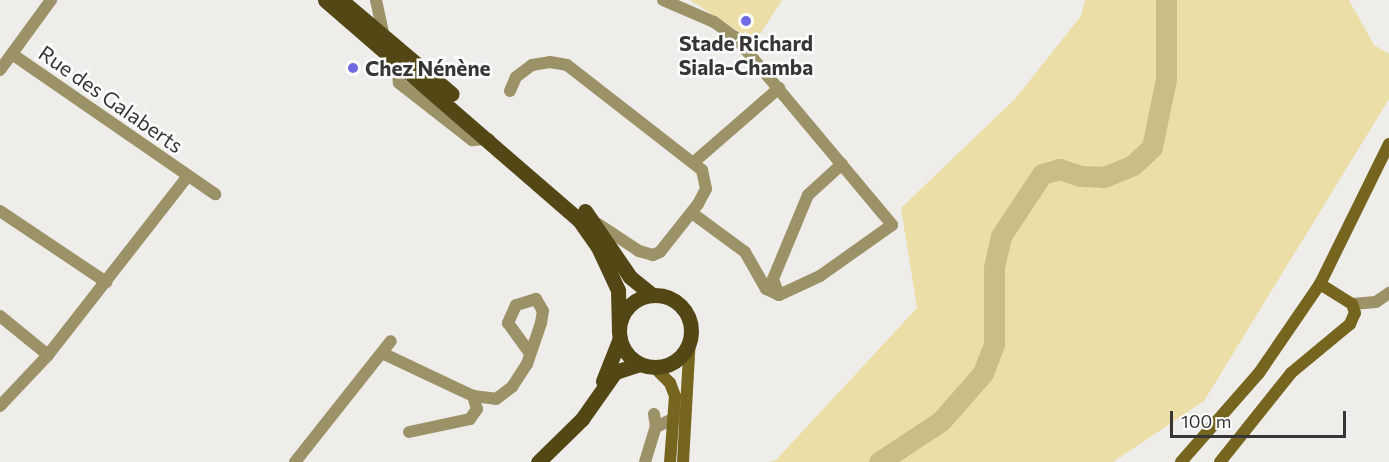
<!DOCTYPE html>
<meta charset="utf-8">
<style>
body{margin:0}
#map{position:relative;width:1389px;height:462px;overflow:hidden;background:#eeedea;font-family:Commissioner,sans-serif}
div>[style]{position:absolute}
.green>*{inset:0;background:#ebdea6}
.river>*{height:21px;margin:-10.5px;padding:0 10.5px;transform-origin:10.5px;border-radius:10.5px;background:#cbbd86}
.street>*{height:12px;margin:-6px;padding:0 6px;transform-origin:6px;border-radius:6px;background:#9c9267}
.secondary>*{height:12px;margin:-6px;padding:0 6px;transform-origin:6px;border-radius:6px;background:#76651e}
.primary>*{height:15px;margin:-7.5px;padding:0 7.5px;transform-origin:7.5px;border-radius:7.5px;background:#534716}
.primary>.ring{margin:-7.5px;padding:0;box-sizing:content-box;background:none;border:15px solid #534716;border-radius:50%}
.dots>*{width:16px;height:16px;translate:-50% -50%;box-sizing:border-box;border:3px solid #fff;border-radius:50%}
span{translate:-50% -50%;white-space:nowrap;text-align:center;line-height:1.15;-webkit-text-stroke:5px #fff;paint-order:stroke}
.poi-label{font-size:21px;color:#373635;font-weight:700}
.left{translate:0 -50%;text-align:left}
.street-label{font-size:21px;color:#373635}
.scale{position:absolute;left:1170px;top:411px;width:176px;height:27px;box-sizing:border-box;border:3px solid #373635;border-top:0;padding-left:8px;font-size:18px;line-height:21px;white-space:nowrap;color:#373635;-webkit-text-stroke:4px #fff;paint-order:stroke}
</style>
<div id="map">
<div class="green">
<div style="clip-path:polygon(690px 0,782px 0,755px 42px)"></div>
<div style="clip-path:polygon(1085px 0,1349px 0,1374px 45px,1389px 54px,1389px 99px,1204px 401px,1113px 462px,769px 462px,776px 460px,917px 308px,901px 208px,1015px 99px,1081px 16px)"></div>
</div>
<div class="river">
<div style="left:879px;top:462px;width:74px;rotate:-33.5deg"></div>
<div style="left:941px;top:421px;width:64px;rotate:-48.8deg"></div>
<div style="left:983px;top:373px;width:31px;rotate:-69deg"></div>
<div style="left:994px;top:344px;width:77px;rotate:-90deg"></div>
<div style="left:994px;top:267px;width:32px;rotate:-77deg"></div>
<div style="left:1001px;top:236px;width:74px;rotate:-56.5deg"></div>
<div style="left:1042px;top:174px;width:18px;rotate:-16deg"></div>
<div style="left:1059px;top:169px;width:22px;rotate:18deg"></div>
<div style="left:1080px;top:176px;width:24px;rotate:2deg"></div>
<div style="left:1104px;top:177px;width:31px;rotate:-22deg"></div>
<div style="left:1133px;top:165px;width:26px;rotate:-43deg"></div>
<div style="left:1152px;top:147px;width:69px;rotate:-78.4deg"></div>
<div style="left:1166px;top:79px;width:79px;rotate:-90deg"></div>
</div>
<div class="street">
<div style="left:376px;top:0;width:43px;rotate:77.9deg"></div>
<div style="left:663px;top:0;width:56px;rotate:23.3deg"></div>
<div style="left:714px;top:22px;width:26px;rotate:36deg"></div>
<div style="left:735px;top:37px;width:245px;rotate:50.1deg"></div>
<div style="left:892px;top:225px;width:88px;rotate:144.7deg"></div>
<div style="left:820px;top:276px;width:45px;rotate:155.1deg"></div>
<div style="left:779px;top:295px;width:14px;rotate:-155deg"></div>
<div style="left:766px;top:289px;width:43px;rotate:-119.6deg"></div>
<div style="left:745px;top:252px;width:66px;rotate:-143.7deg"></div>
<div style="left:12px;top:54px;width:247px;rotate:34.6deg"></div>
<div style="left:397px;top:62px;width:21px;rotate:85deg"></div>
<div style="left:399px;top:83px;width:93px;rotate:38deg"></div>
<div style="left:472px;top:140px;width:17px;rotate:-3deg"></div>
<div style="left:0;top:70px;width:87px;rotate:-53.9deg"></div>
<div style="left:510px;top:91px;width:15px;rotate:-67deg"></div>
<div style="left:516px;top:77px;width:20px;rotate:-37deg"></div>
<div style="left:532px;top:65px;width:18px;rotate:-9deg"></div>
<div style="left:550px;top:62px;width:17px;rotate:10deg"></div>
<div style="left:567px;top:65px;width:171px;rotate:37.9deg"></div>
<div style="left:702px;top:170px;width:19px;rotate:78deg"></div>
<div style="left:706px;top:189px;width:17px;rotate:118deg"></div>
<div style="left:698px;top:204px;width:61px;rotate:128.4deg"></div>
<div style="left:660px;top:252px;width:8px;rotate:157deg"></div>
<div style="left:653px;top:255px;width:15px;rotate:-164deg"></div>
<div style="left:639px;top:251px;width:49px;rotate:-146.6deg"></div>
<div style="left:694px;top:162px;width:113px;rotate:-41deg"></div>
<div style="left:0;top:211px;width:128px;rotate:33.8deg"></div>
<div style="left:779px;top:295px;width:17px;rotate:-111deg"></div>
<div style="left:773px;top:279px;width:91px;rotate:-67.4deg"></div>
<div style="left:808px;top:195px;width:46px;rotate:-42.4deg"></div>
<div style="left:1352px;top:304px;width:24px;rotate:-5deg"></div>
<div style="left:1376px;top:302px;width:16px;rotate:-35deg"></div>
<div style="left:0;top:316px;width:62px;rotate:39.1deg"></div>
<div style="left:382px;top:353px;width:101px;rotate:25.3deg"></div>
<div style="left:473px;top:396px;width:23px;rotate:7deg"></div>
<div style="left:496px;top:399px;width:20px;rotate:-37deg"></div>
<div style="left:512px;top:387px;width:27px;rotate:-57deg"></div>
<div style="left:527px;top:364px;width:43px;rotate:-71.1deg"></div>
<div style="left:541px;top:323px;width:12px;rotate:-81deg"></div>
<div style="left:543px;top:311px;width:14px;rotate:-120deg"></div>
<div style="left:536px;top:299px;width:21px;rotate:163deg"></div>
<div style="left:516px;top:305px;width:20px;rotate:114deg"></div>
<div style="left:508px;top:323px;width:36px;rotate:54deg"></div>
<div style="left:0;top:406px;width:70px;rotate:-46.7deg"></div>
<div style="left:48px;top:355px;width:227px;rotate:-52deg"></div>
<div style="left:654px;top:414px;width:13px;rotate:81deg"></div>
<div style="left:656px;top:427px;width:25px;rotate:-26deg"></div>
<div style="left:409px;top:432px;width:62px;rotate:-12deg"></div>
<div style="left:470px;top:419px;width:12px;rotate:-55deg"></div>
<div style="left:477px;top:409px;width:14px;rotate:-107deg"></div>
<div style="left:295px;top:462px;width:154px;rotate:-51.6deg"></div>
<div style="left:645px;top:462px;width:37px;rotate:-73deg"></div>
</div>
<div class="secondary">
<div style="left:654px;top:367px;width:23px;rotate:45deg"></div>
<div style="left:670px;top:383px;width:14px;rotate:69deg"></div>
<div style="left:675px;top:396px;width:66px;rotate:94.3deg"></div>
<div style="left:683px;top:462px;width:124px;rotate:-86.8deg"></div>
<div style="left:1181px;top:462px;width:118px;rotate:-48.8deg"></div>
<div style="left:1259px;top:373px;width:108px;rotate:-55.6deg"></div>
<div style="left:1320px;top:284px;width:156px;rotate:-63.8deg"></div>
<div style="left:1220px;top:462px;width:114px;rotate:-51.4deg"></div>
<div style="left:1291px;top:373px;width:77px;rotate:-39.7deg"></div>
<div style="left:1350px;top:324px;width:12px;rotate:-66deg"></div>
<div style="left:1355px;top:313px;width:9px;rotate:-108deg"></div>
<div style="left:1352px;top:304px;width:38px;rotate:-148deg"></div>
</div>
<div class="primary">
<div style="left:325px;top:0;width:336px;rotate:40.9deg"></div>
<div style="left:579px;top:220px;width:33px;rotate:55deg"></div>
<div style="left:598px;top:247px;width:47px;rotate:65.1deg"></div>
<div style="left:618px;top:290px;width:41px;rotate:88.6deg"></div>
<div style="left:341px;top:0;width:145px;rotate:40.3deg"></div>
<div style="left:585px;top:211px;width:80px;rotate:55.7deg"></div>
<div style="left:630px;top:277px;width:28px;rotate:39deg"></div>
<div class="ring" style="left:619px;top:295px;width:57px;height:57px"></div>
<div style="left:603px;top:381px;width:46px;rotate:-68.4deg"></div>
<div style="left:538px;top:462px;width:62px;rotate:-44.3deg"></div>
<div style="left:582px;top:419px;width:57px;rotate:-54.9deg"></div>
<div style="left:615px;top:372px;width:25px;rotate:-18deg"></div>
</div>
<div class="dots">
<div style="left:746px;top:21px;background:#6e6be5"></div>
<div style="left:353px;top:68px;background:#6e6be5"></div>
</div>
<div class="poi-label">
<span style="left:746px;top:55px">Stade Richard<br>Siala-Chamba</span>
<span class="left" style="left:365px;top:68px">Chez Nénène</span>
</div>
<div class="street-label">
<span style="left:111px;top:99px;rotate:35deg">Rue des Galaberts</span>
</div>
<div class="scale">100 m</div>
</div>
